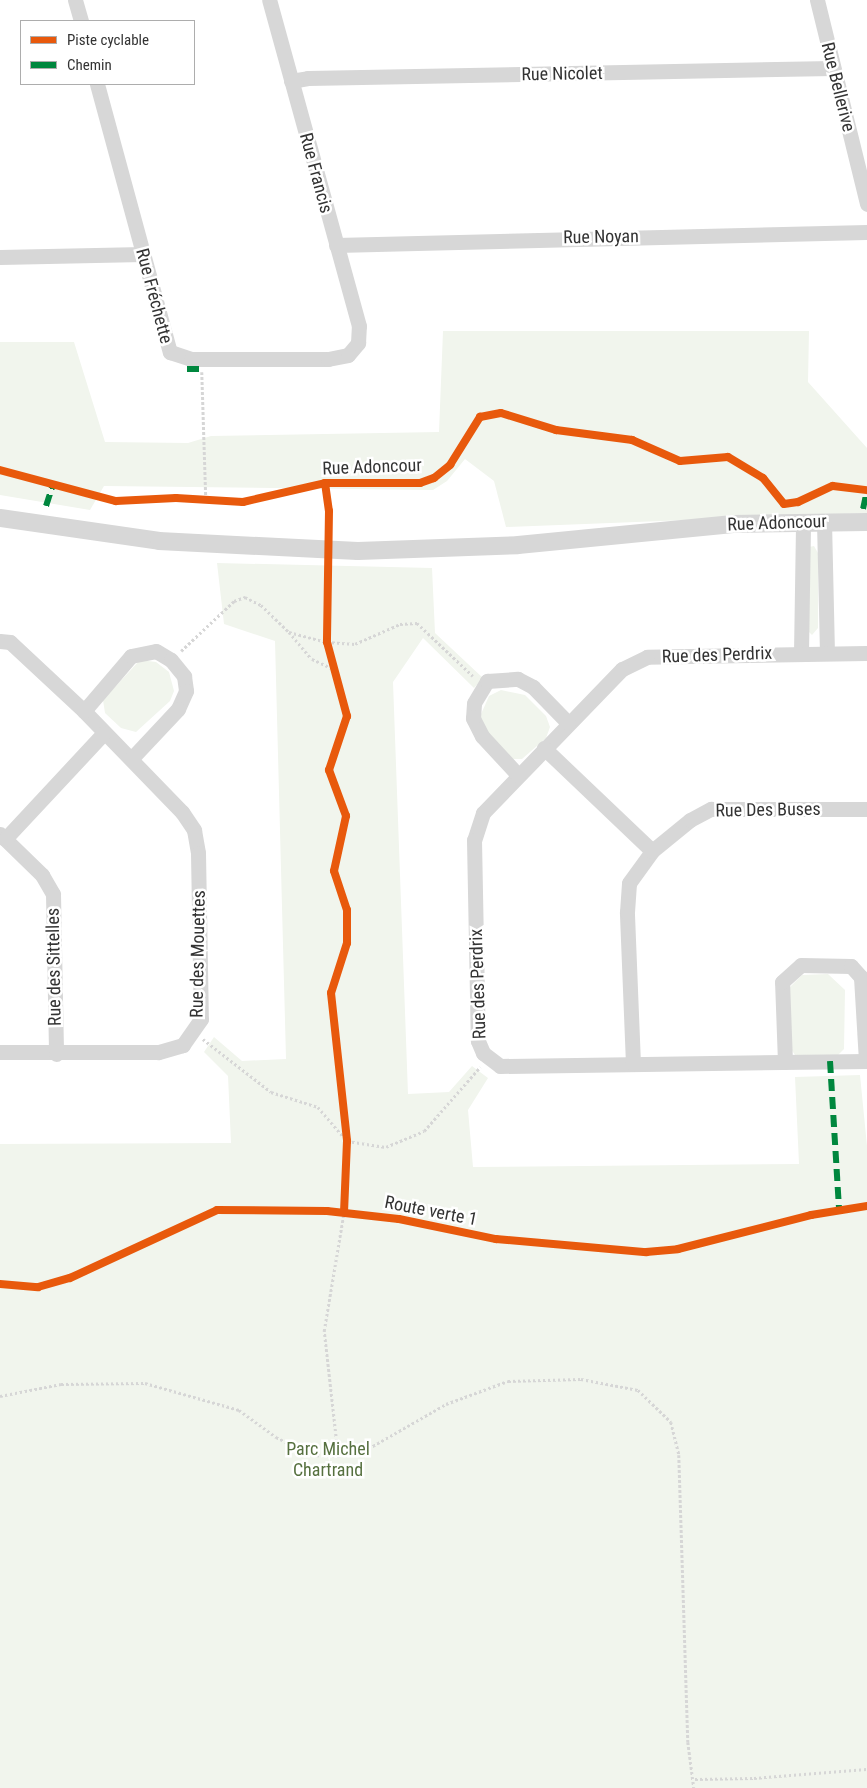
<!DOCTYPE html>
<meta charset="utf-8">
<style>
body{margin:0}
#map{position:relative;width:867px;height:1788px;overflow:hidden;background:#fff;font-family:"Roboto Condensed",sans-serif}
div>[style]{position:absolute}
.green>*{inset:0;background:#f1f5ed}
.path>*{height:2.5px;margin-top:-1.25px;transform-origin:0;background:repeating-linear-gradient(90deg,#d6d6d6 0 2.5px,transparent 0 5px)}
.minor>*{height:15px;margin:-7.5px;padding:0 7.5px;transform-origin:7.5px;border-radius:7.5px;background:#d7d7d7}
.tertiary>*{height:18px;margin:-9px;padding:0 9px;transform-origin:9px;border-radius:9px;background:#d7d7d7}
.quiet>*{height:6px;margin-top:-3px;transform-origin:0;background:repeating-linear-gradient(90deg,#00873e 0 12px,transparent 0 18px)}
.cycleway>*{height:8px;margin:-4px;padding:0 4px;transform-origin:4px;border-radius:4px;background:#e8590c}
span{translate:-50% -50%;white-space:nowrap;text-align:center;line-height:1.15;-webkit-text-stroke:5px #fff;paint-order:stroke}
.street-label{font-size:18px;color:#333}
.park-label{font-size:18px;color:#56703f}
.legend{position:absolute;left:20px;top:20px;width:175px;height:65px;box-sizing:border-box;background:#fff;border:1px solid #adadad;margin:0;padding:6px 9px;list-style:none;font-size:15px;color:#333}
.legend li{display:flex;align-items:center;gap:10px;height:25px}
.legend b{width:25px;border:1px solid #adadad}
</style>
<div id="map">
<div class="green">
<div style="clip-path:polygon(443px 331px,809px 331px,808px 382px,867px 448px,867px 513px,506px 527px,494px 481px,465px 459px,447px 481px,433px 490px,104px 486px,90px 510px,0 495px,0 342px,74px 342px,105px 442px,188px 443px,211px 436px,439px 432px)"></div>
<div style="clip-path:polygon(814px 546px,818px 553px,818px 628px,812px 635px,808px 631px,809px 547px)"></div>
<div style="clip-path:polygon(217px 563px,432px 568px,435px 633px,483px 678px,474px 688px,423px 638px,393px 682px,408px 1094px,449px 1092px,472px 1066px,488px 1078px,468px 1110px,473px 1167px,799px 1164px,795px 1077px,860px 1075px,867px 1146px,867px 1788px,0 1788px,0 1144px,231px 1143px,228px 1076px,204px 1052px,214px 1037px,242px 1061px,286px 1059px,275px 641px,224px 624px)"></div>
<div style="clip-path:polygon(140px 660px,156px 662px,169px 672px,174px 691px,170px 701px,136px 732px,121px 728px,105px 713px,103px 700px)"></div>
<div style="clip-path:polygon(501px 690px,525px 695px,546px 716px,550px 727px,546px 738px,522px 759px,511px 759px,478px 721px,489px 696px)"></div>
<div style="clip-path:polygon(828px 974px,845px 990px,844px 1049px,838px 1055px,795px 1055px,791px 1049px,788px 989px,802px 975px)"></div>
</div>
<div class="path">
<div style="left:202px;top:372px;width:129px;rotate:88.2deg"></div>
<div style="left:289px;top:632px;width:35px;rotate:50deg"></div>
<div style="left:312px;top:659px;width:21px;rotate:25deg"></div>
<div style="left:181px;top:651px;width:73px;rotate:-43.3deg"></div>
<div style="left:234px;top:601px;width:12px;rotate:-20deg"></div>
<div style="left:245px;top:597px;width:18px;rotate:27deg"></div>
<div style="left:261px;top:605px;width:39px;rotate:44deg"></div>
<div style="left:289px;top:632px;width:39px;rotate:15deg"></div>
<div style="left:327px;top:642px;width:28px;rotate:4deg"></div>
<div style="left:355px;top:644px;width:49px;rotate:-24deg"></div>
<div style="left:400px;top:624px;width:17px;rotate:-3deg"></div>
<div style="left:417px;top:623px;width:77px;rotate:43.4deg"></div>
<div style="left:203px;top:1039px;width:86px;rotate:37.9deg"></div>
<div style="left:271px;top:1092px;width:49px;rotate:17.7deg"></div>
<div style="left:318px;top:1107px;width:45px;rotate:49.5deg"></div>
<div style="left:347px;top:1141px;width:39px;rotate:9deg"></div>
<div style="left:386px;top:1147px;width:41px;rotate:-22.8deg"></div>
<div style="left:424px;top:1131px;width:85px;rotate:-48.8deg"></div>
<div style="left:0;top:1396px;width:62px;rotate:-11.1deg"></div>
<div style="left:61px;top:1384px;width:84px;rotate:-0.7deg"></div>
<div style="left:145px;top:1383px;width:98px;rotate:16deg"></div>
<div style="left:239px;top:1410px;width:46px;rotate:36.1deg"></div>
<div style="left:276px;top:1437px;width:40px;rotate:26.6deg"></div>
<div style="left:312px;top:1455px;width:26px;rotate:2deg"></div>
<div style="left:338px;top:1456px;width:26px;rotate:-11deg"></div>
<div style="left:364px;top:1451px;width:95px;rotate:-29.8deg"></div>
<div style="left:446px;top:1404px;width:66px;rotate:-20.4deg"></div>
<div style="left:508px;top:1381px;width:73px;rotate:-1.6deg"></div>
<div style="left:581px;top:1379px;width:58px;rotate:10.9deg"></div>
<div style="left:638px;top:1390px;width:46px;rotate:44.1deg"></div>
<div style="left:671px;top:1422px;width:34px;rotate:76deg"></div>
<div style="left:679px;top:1455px;width:287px;rotate:88.2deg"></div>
<div style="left:688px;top:1742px;width:46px;rotate:82.6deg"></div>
<div style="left:338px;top:1456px;width:126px;rotate:-96.4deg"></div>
<div style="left:324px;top:1331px;width:121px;rotate:-80.5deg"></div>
<div style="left:695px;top:1779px;width:59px;rotate:-1deg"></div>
<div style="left:754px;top:1778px;width:113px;rotate:-4.6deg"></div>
</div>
<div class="minor">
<div style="left:75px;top:0;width:22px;rotate:74deg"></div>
<div style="left:817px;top:0;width:210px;rotate:76.2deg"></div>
<div style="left:291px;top:81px;width:17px;rotate:-10deg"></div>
<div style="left:308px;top:78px;width:525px;rotate:-1.09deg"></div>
<div style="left:97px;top:84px;width:278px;rotate:74.8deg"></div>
<div style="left:170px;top:352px;width:22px;rotate:18deg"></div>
<div style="left:191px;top:359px;width:137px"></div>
<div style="left:328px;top:359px;width:20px;rotate:-11deg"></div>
<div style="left:348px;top:355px;width:16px;rotate:-50deg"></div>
<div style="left:358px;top:343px;width:17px;rotate:-87deg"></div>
<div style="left:359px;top:326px;width:338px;rotate:-105.4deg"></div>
<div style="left:336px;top:245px;width:531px;rotate:-1.4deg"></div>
<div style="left:0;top:257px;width:143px;rotate:-1.2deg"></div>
<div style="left:824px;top:521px;width:132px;rotate:88.7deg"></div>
<div style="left:0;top:641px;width:10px;rotate:6deg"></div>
<div style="left:10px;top:642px;width:101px;rotate:43deg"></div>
<div style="left:84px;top:711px;width:141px;rotate:45.9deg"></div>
<div style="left:182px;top:812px;width:22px;rotate:56deg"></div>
<div style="left:194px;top:830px;width:23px;rotate:80deg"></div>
<div style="left:198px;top:853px;width:166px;rotate:89deg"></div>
<div style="left:201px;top:1019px;width:32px;rotate:125deg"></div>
<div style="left:183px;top:1045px;width:26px;rotate:164deg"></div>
<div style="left:158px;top:1052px;width:158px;rotate:180deg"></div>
<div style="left:801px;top:653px;width:132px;rotate:-89.1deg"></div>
<div style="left:867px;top:653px;width:220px;rotate:179deg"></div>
<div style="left:647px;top:657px;width:28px;rotate:154deg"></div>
<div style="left:622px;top:669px;width:200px;rotate:134deg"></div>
<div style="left:483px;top:813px;width:28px;rotate:108deg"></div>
<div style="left:474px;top:840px;width:201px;rotate:88.9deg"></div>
<div style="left:478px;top:1041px;width:13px;rotate:67deg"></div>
<div style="left:483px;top:1053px;width:21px;rotate:37deg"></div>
<div style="left:500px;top:1066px;width:367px;rotate:-0.8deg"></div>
<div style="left:84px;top:711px;width:72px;rotate:-49.5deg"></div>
<div style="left:131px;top:656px;width:25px;rotate:-11deg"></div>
<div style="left:156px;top:651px;width:17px;rotate:31deg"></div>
<div style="left:171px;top:660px;width:21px;rotate:51deg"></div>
<div style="left:184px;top:676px;width:15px;rotate:82deg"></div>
<div style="left:186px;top:691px;width:20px;rotate:114deg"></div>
<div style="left:178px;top:709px;width:67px;rotate:133.2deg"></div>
<div style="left:544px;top:748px;width:149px;rotate:43.6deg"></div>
<div style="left:518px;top:775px;width:53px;rotate:-132.7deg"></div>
<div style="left:482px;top:736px;width:20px;rotate:-117deg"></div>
<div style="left:473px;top:718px;width:15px;rotate:-86deg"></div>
<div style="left:474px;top:703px;width:26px;rotate:-59deg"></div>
<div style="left:487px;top:681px;width:31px;rotate:-4deg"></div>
<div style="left:518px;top:679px;width:17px;rotate:28deg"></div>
<div style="left:533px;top:687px;width:50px;rotate:45.8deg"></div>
<div style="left:0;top:834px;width:59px;rotate:44.3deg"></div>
<div style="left:42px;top:875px;width:22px;rotate:60deg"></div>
<div style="left:53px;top:894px;width:160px;rotate:88.9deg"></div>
<div style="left:5px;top:839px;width:145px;rotate:-47deg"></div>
<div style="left:785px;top:1062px;width:80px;rotate:-92.1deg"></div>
<div style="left:782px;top:982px;width:25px;rotate:-42deg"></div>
<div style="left:801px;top:965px;width:50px;rotate:1.1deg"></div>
<div style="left:851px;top:966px;width:15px;rotate:48deg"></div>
<div style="left:861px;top:977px;width:84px;rotate:86.6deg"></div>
<div style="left:633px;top:1064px;width:152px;rotate:-92.3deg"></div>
<div style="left:627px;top:912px;width:29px;rotate:-86deg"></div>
<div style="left:629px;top:883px;width:39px;rotate:-54deg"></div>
<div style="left:652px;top:851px;width:49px;rotate:-39.2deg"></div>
<div style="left:690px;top:820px;width:24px;rotate:-28deg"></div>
<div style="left:711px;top:809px;width:156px"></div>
</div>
<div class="tertiary">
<div style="left:0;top:518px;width:161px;rotate:8.2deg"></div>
<div style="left:159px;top:541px;width:199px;rotate:2.9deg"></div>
<div style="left:358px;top:551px;width:160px;rotate:-2.1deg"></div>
<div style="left:518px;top:545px;width:216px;rotate:-5.6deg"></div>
<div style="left:733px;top:524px;width:134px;rotate:-0.9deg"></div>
</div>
<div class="quiet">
<div style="left:187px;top:369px;width:15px"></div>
<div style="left:46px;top:506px;width:22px;rotate:-72deg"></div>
<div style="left:863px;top:509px;width:19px;rotate:-78deg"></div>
<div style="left:830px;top:1061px;width:148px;rotate:86.5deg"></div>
</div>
<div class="cycleway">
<div style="left:0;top:470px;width:120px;rotate:15deg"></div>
<div style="left:116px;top:501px;width:60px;rotate:-2.9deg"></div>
<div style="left:176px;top:498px;width:67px;rotate:3.4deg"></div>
<div style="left:243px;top:502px;width:84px;rotate:-13deg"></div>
<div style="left:325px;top:483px;width:95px"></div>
<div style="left:420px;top:483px;width:15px;rotate:-20deg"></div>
<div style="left:434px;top:478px;width:21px;rotate:-39deg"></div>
<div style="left:450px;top:465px;width:57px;rotate:-58deg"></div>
<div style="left:480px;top:417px;width:21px;rotate:-11deg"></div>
<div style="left:501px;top:413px;width:58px;rotate:17.2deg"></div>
<div style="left:556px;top:430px;width:77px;rotate:7.5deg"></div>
<div style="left:632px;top:440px;width:52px;rotate:23.6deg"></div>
<div style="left:680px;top:461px;width:48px;rotate:-4.8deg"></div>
<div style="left:728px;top:457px;width:41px;rotate:31deg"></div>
<div style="left:763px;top:478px;width:33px;rotate:51deg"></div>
<div style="left:784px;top:504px;width:14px;rotate:-8deg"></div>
<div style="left:798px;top:502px;width:38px;rotate:-25deg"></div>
<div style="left:833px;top:486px;width:34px;rotate:7deg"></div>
<div style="left:325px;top:483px;width:28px;rotate:82deg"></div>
<div style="left:329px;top:511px;width:131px;rotate:90.9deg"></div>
<div style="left:327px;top:642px;width:77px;rotate:74.9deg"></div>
<div style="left:347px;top:716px;width:57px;rotate:108.4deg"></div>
<div style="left:329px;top:770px;width:49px;rotate:69.7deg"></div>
<div style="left:346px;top:816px;width:56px;rotate:102.3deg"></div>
<div style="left:334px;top:871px;width:41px;rotate:71.6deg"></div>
<div style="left:347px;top:910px;width:33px;rotate:90deg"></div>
<div style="left:347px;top:943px;width:52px;rotate:107.7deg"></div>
<div style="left:331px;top:993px;width:149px;rotate:83.8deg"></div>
<div style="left:347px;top:1141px;width:71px;rotate:92.4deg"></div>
<div style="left:0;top:1284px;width:38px;rotate:5deg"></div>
<div style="left:38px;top:1287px;width:33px;rotate:-16deg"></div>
<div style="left:70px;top:1278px;width:162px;rotate:-24.8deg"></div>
<div style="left:217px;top:1210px;width:110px;rotate:0.5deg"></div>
<div style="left:327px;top:1211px;width:72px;rotate:6.3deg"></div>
<div style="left:399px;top:1219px;width:99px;rotate:11.7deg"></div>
<div style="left:496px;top:1239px;width:151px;rotate:5deg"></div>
<div style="left:646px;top:1252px;width:32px;rotate:-5deg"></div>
<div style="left:678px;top:1249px;width:137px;rotate:-14.3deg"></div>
<div style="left:811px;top:1215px;width:57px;rotate:-9.1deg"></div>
</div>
<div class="street-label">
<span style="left:562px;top:74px;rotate:-1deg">Rue Nicolet</span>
<span style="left:838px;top:87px;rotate:76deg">Rue Bellerive</span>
<span style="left:316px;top:173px;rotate:75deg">Rue Francis</span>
<span style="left:601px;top:237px;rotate:-1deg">Rue Noyan</span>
<span style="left:154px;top:296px;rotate:75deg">Rue Fréchette</span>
<span style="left:372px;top:467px;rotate:-2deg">Rue Adoncour</span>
<span style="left:777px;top:523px;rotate:-2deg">Rue Adoncour</span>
<span style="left:717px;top:655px;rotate:-2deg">Rue des Perdrix</span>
<span style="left:768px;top:810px;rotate:-1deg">Rue Des Buses</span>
<span style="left:198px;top:954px;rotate:-89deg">Rue des Mouettes</span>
<span style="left:54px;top:967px;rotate:-91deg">Rue des Sittelles</span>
<span style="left:478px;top:984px;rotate:-92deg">Rue des Perdrix</span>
<span style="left:431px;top:1211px;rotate:11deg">Route verte 1</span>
</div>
<div class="park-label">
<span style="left:328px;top:1460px">Parc Michel<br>Chartrand</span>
</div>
<ul class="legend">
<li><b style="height:6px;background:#e8590c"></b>Piste cyclable</li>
<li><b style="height:6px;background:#00873e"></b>Chemin</li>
</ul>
</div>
